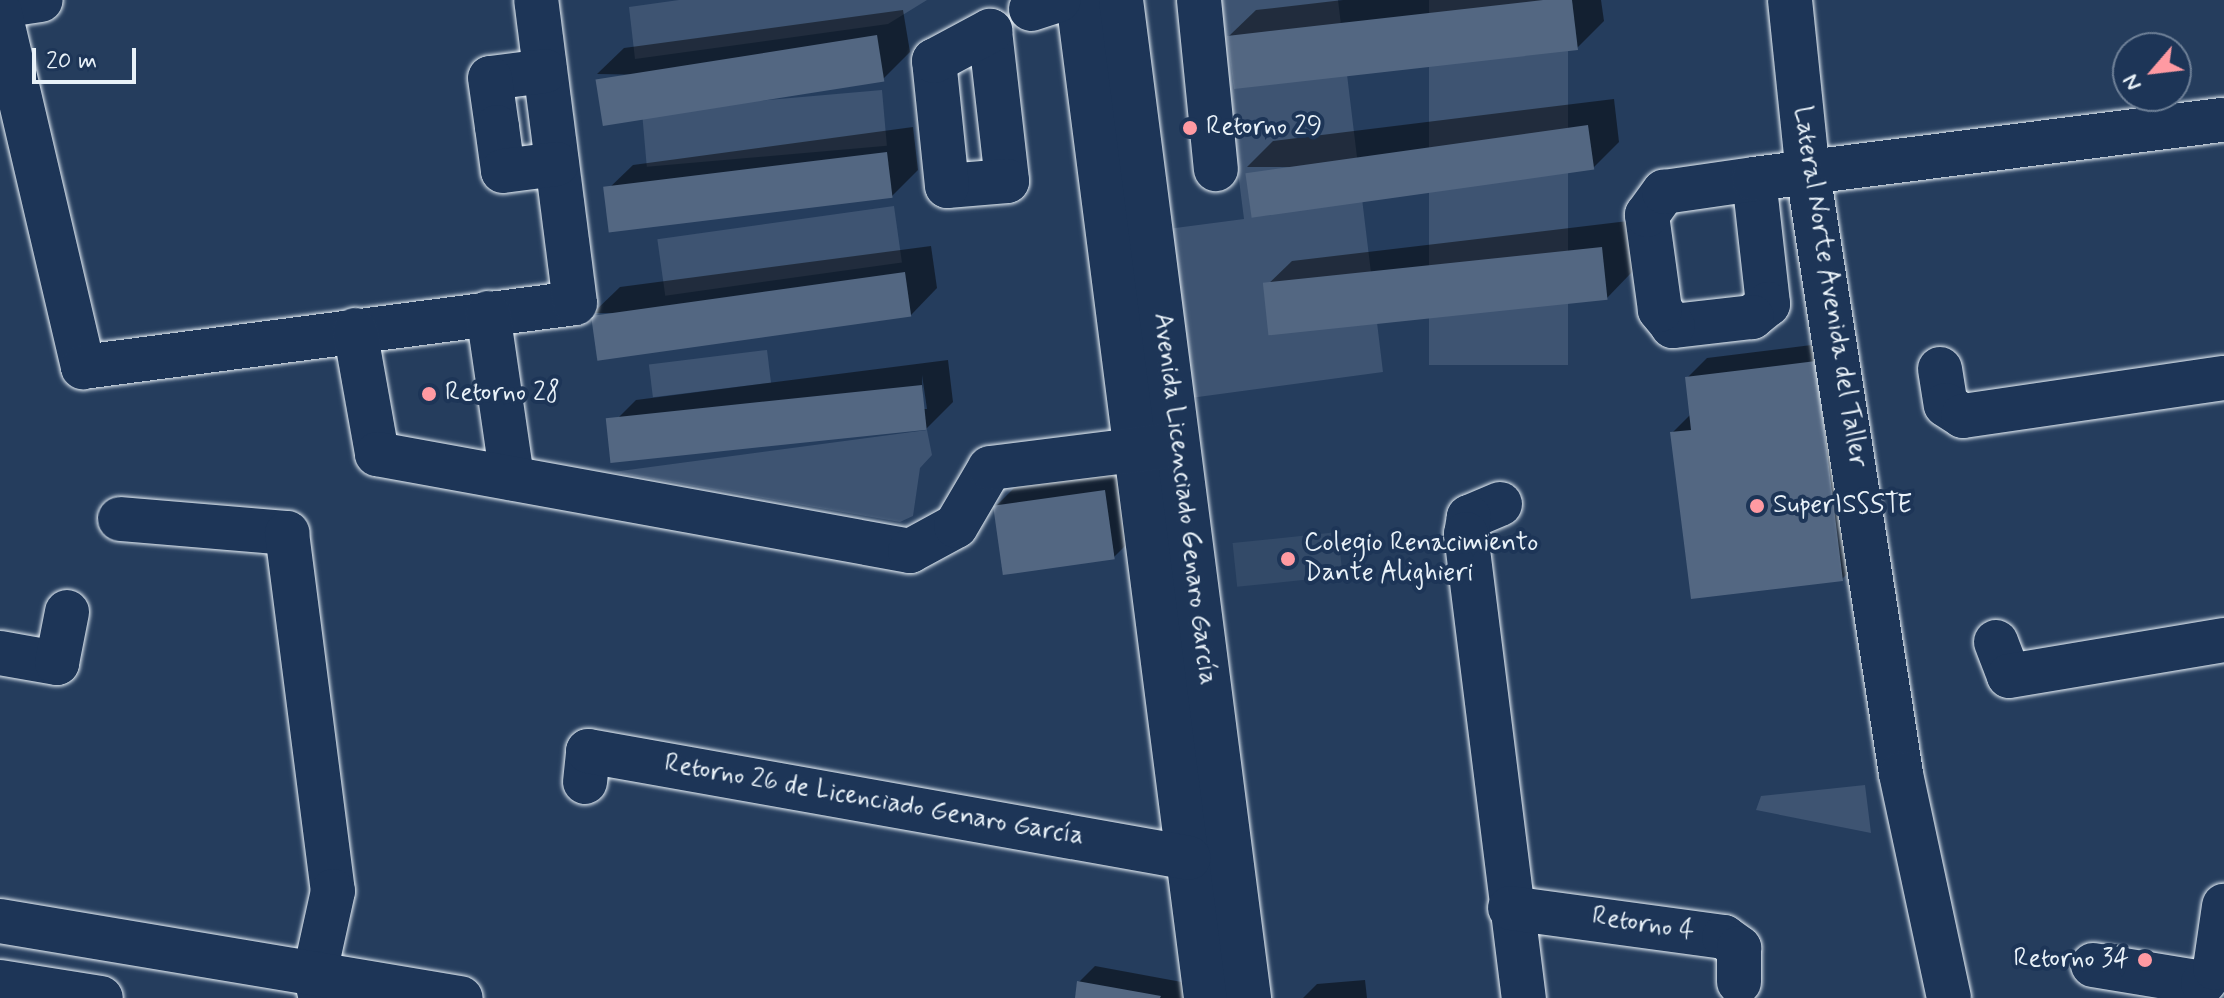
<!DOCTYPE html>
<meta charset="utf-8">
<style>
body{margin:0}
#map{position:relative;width:2224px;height:998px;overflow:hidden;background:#253d5d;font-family:Mynerve,sans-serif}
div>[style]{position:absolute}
.built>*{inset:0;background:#334a68;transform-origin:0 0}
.green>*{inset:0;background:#3e5472;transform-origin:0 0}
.shadow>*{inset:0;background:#0007}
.building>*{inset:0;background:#536782;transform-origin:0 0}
.roads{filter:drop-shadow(0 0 2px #e8f1f8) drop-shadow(0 0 2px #e8f1f8)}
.minor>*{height:44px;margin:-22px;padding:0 22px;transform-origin:22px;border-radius:22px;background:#1d3557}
.dots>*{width:22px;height:22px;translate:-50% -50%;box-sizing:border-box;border:4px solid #1d3557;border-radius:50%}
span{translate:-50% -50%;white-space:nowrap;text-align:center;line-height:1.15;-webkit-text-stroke:8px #1d3557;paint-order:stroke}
.poi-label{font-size:26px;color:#e8f1f8}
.left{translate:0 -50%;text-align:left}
.right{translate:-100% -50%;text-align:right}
.street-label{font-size:26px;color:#e8f1f8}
.north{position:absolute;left:2112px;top:32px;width:80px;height:80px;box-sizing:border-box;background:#1d3557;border:2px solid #6e8097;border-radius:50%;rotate:242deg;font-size:22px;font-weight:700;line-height:32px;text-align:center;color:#e8f1f8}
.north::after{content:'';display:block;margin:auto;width:28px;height:36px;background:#ff9aa2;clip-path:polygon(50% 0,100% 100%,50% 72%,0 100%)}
.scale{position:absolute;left:32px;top:48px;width:104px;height:36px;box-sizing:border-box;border:4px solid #e8f1f8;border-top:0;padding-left:10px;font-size:24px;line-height:28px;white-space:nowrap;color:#e8f1f8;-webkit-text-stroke:6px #1d3557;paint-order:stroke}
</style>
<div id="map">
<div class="built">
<div style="left:1338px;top:532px;width:44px;height:106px;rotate:84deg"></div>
</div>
<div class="green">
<div style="clip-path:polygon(679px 0,927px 0,888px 24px,635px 59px,629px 7px)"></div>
<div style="clip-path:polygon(1216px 0,1338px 0,1383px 372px,1183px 399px,1160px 230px,1244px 219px)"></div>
<div style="left:1429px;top:0;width:139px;height:365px"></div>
<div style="left:882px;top:90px;width:56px;height:241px;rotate:85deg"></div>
<div style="left:894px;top:206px;width:57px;height:239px;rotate:82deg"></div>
<div style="left:767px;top:350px;width:33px;height:119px;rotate:83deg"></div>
<div style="clip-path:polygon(927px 430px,932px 455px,920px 468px,913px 516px,900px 522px,613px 472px)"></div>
<div style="clip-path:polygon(1865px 785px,1871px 833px,1756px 810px,1761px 796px)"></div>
</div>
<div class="shadow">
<div style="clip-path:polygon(1343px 0,1601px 0,1604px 21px,1577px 48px,1229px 36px,1256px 10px)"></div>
<div style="clip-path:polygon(903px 10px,910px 52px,883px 79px,597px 74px,624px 48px)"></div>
<div style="clip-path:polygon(1614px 99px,1619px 142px,1593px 168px,1247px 167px,1273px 141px)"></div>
<div style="clip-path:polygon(913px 127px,918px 170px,892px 196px,606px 191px,633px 165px)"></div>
<div style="clip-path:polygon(1628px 221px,1633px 271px,1607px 298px,1265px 287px,1292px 261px)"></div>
<div style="clip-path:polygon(931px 246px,937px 288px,911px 315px,593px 313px,620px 287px)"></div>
<div style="clip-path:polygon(1835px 342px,1862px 559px,1842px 579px,1672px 433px,1691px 414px,1687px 378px,1707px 358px)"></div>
<div style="clip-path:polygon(evenodd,948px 360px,953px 402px,926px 429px,609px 427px,636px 400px,948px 360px,922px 375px,927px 409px,923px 409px,922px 375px)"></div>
<div style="clip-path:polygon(1124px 471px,1134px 537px,1114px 557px,995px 507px,1015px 487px)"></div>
<div style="clip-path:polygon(1095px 966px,1187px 983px,1189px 998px,1077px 998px,1079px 982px)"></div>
<div style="clip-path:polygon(1365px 980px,1367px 998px,1303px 998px,1317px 984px)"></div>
</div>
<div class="building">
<div style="clip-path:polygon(1543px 0,1572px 0,1578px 50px,1234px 89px,1227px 36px)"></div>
<div style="left:877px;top:35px;width:47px;height:285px;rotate:81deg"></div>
<div style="left:1588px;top:125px;width:45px;height:346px;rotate:82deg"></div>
<div style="left:887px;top:152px;width:46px;height:286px;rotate:83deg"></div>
<div style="left:1602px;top:247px;width:53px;height:341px;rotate:84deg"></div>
<div style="left:905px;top:272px;width:45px;height:317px;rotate:82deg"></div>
<div style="clip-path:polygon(1816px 361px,1843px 581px,1691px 599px,1670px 432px,1691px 430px,1685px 377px)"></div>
<div style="left:922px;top:385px;width:45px;height:318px;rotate:84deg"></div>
<div style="left:1105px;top:490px;width:70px;height:113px;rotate:82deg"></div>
<div style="clip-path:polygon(1077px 981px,1161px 996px,1160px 998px,1075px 998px)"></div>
</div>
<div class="roads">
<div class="minor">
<div style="left:1078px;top:0;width:1006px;rotate:82.69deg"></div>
<div style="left:1121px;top:0;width:1006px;rotate:82.69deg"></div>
<div style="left:1199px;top:0;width:170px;rotate:84.3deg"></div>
<div style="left:1790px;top:0;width:174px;rotate:84.1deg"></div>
<div style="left:1808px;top:173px;width:608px;rotate:81.2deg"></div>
<div style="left:1901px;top:774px;width:229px;rotate:77.9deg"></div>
<div style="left:0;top:6px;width:41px;rotate:-8.3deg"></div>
<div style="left:1031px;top:9px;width:29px;rotate:-18deg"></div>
<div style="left:0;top:13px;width:364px;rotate:76.8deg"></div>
<div style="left:83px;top:367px;width:496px;rotate:-7.4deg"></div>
<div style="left:575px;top:303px;width:305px;rotate:-97.3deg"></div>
<div style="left:990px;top:31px;width:151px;rotate:83.5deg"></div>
<div style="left:1007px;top:181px;width:60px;rotate:175.2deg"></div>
<div style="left:947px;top:186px;width:126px;rotate:-95.9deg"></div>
<div style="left:934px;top:61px;width:64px;rotate:-28.2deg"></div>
<div style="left:545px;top:71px;width:55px;rotate:172.7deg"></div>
<div style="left:490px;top:78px;width:49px;rotate:81.9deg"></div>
<div style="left:497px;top:127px;width:44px;rotate:82.2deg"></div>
<div style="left:503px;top:171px;width:54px;rotate:-7.4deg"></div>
<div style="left:1754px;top:179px;width:126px;rotate:83.6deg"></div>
<div style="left:1768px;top:304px;width:21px;rotate:141deg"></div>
<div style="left:1752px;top:317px;width:80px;rotate:173.5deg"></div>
<div style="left:1673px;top:326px;width:21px;rotate:-129deg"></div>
<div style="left:1660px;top:310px;width:96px;rotate:-97.8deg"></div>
<div style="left:1647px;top:215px;width:29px;rotate:-54deg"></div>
<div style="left:1664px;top:192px;width:91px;rotate:-8.2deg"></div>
<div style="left:1754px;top:179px;width:474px;rotate:-7.2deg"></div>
<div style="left:488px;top:313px;width:167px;rotate:81.7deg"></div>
<div style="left:355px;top:330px;width:126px;rotate:79.9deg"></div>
<div style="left:377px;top:454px;width:542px;rotate:10.31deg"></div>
<div style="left:910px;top:551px;width:52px;rotate:-28.5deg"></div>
<div style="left:956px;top:526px;width:67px;rotate:-59.6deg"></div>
<div style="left:990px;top:468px;width:177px;rotate:-7.1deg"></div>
<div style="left:1940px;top:369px;width:36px;rotate:81deg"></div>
<div style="left:1946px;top:405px;width:20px;rotate:33deg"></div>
<div style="left:1963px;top:416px;width:264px;rotate:-8.3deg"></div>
<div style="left:1500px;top:504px;width:34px;rotate:157deg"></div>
<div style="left:1469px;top:517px;width:17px;rotate:100deg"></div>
<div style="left:1466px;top:534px;width:468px;rotate:82.9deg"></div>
<div style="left:120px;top:519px;width:168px;rotate:4.8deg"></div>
<div style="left:287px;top:533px;width:361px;rotate:82.7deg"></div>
<div style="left:333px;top:891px;width:84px;rotate:102.4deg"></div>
<div style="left:315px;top:973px;width:26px;rotate:77deg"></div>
<div style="left:1996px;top:642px;width:36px;rotate:69deg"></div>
<div style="left:2009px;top:676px;width:218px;rotate:-9.5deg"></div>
<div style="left:0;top:653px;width:58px;rotate:10deg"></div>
<div style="left:57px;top:663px;width:52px;rotate:-78.9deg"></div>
<div style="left:585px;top:782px;width:31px;rotate:-84deg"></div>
<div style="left:588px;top:751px;width:610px;rotate:10.09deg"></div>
<div style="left:1510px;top:908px;width:216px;rotate:7.7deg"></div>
<div style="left:1724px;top:937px;width:19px;rotate:36deg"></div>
<div style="left:1739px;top:948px;width:34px;rotate:90deg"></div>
<div style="left:0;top:921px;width:467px;rotate:9.5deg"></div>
<div style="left:2093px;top:965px;width:111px;rotate:9.3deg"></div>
<div style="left:2203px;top:983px;width:19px;rotate:-51deg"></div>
<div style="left:2215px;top:968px;width:63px;rotate:-81.7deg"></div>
<div style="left:0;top:982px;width:102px;rotate:9deg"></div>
</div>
</div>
<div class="dots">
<div style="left:1190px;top:128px;background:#ff9aa2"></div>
<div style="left:429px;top:394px;background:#ff9aa2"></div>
<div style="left:1757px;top:506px;background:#ff9aa2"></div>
<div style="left:1288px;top:559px;background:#ff9aa2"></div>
<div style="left:2145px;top:960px;background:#ff9aa2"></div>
</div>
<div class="poi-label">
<span class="left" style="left:1206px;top:128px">Retorno 29</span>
<span class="left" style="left:445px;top:394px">Retorno 28</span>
<span class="left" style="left:1773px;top:506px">SuperISSSTE</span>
<span class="left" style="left:1304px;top:559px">Colegio Renacimiento<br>Dante Alighieri</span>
<span class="right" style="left:2129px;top:960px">Retorno 34</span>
</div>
<div class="street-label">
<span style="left:1829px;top:287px;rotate:81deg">Lateral Norte Avenida del Taller</span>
<span style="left:1184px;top:499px;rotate:83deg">Avenida Licenciado Genaro García</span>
<span style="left:874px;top:801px;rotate:10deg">Retorno 26 de Licenciado Genaro García</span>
<span style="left:1643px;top:925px;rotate:9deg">Retorno 4</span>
</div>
<div class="north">N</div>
<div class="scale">20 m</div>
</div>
